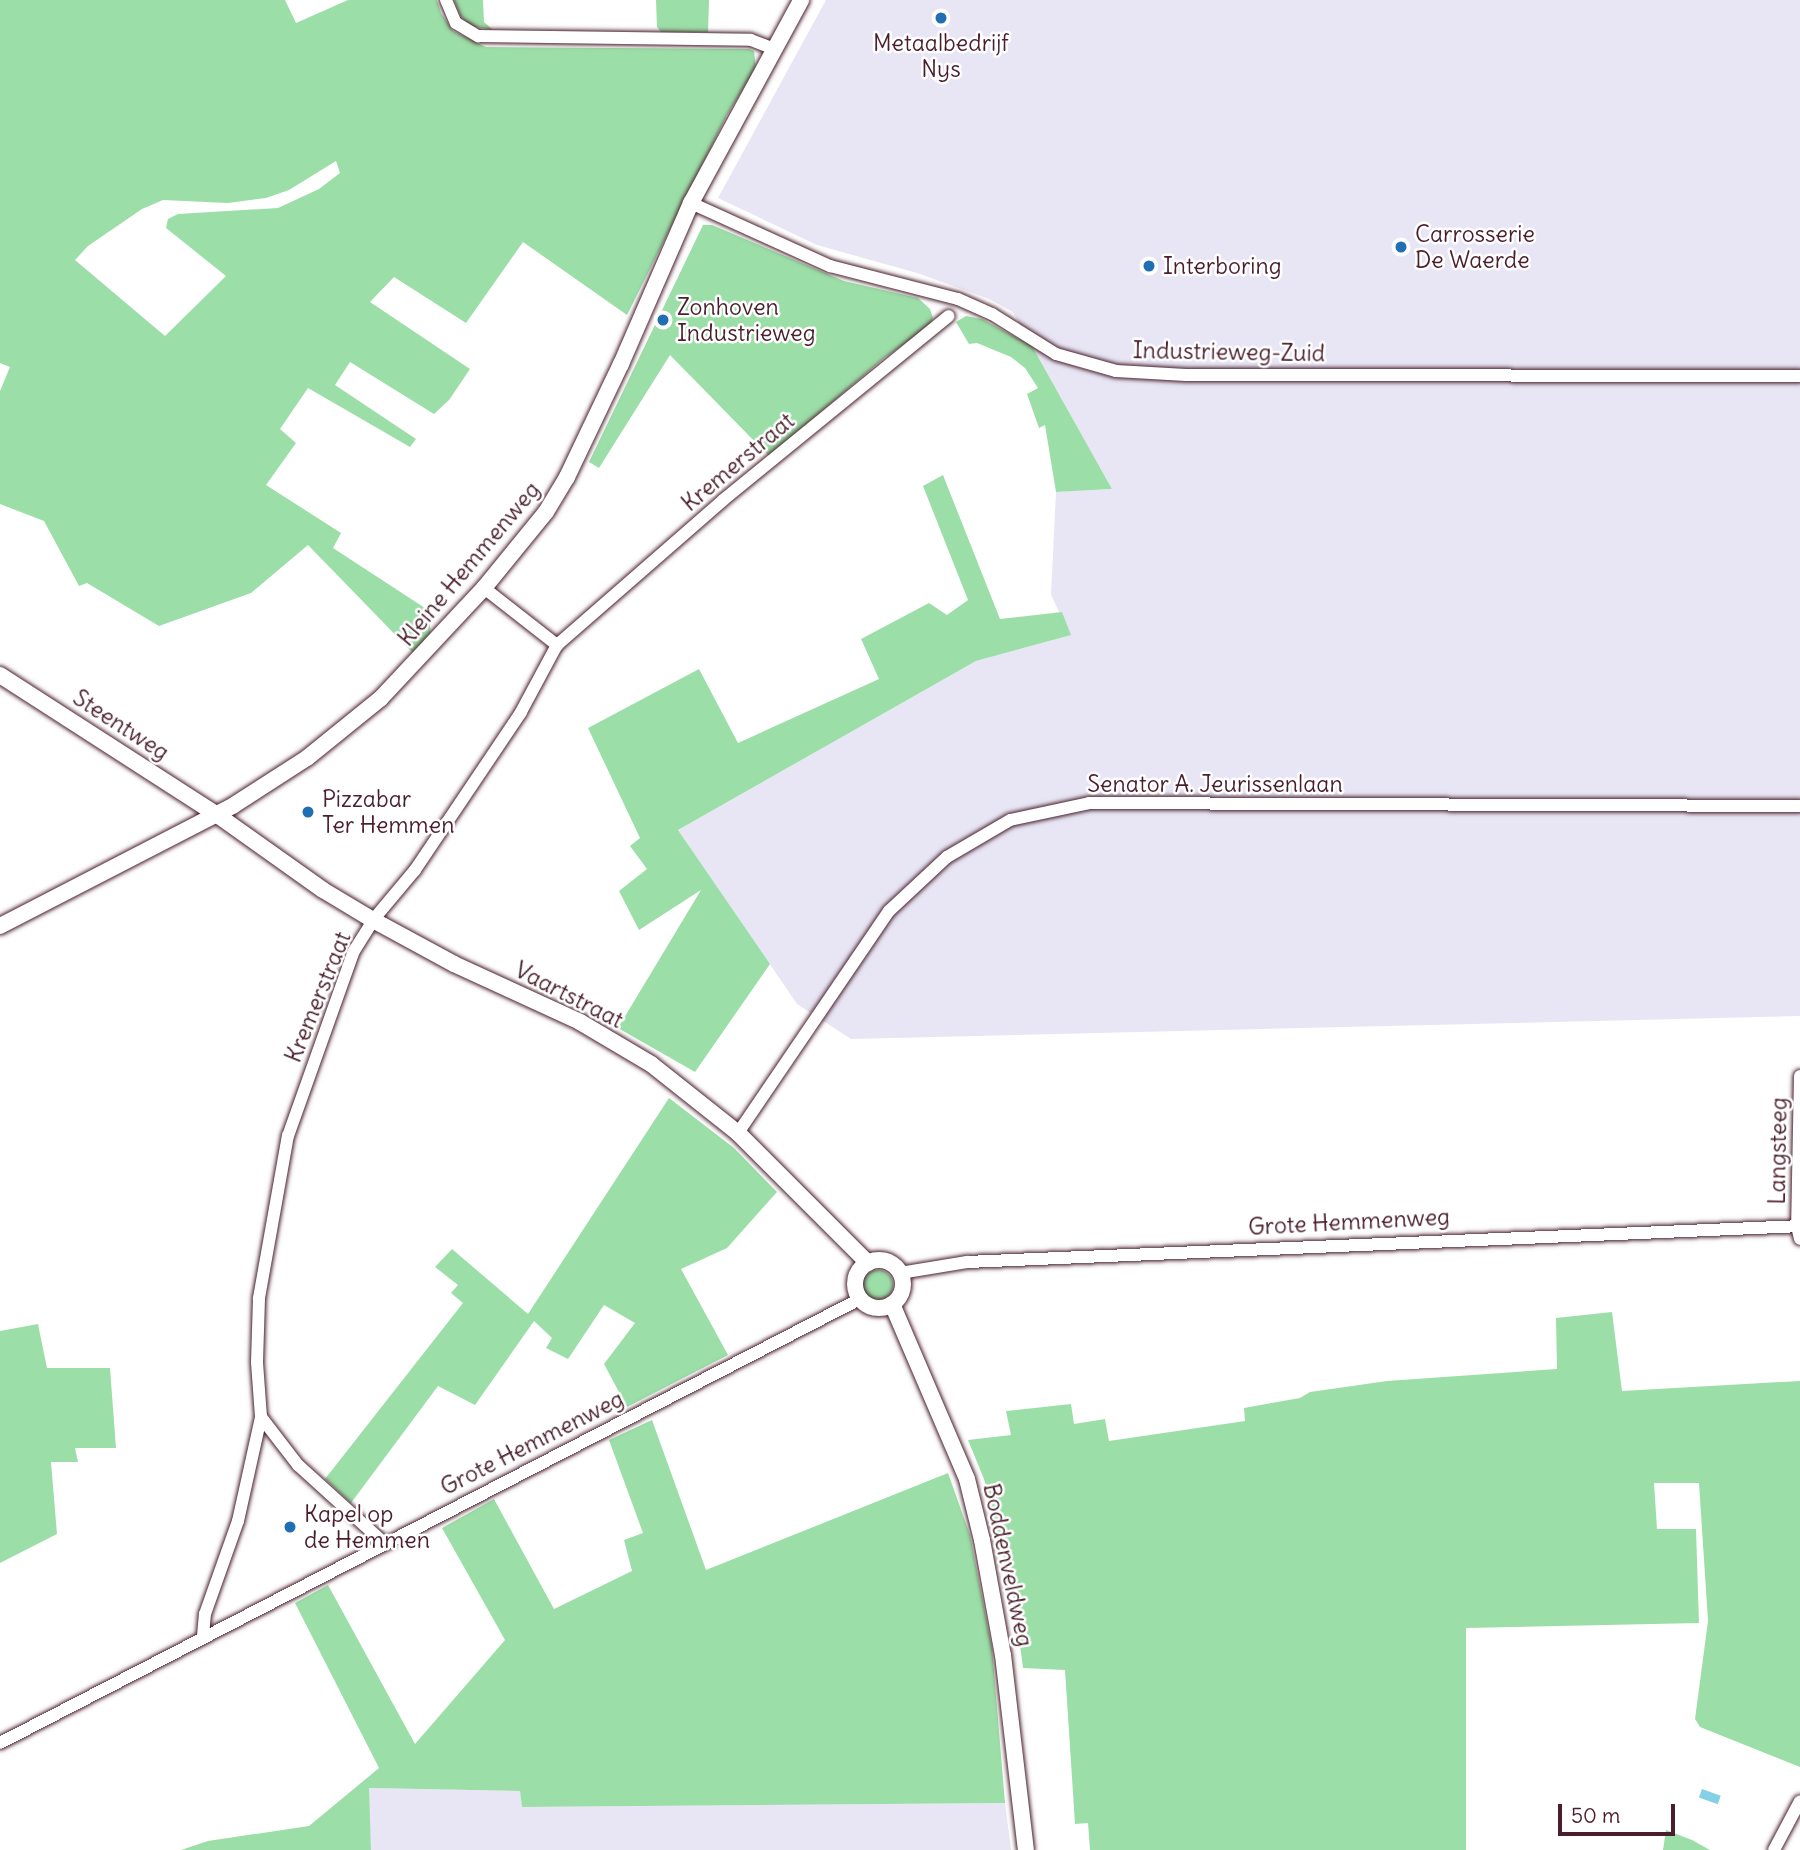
<!DOCTYPE html>
<style>
body{margin:0}
#map{position:relative;width:1800px;height:1850px;overflow:hidden;background:#fff;font-family:Delius,sans-serif}
div>[style]{position:absolute}
.built>*{inset:0;background:#e8e6f5}
.green>*{inset:0;background:#9cdea8}
.round{border-radius:50%}
.water>*{inset:0;background:#84d0e4;transform-origin:0 0}
.roads{filter:drop-shadow(0 0 2px #4a1f2b) drop-shadow(0 0 2px #4a1f2b)}
.minor>*{height:12px;margin:-6px;padding:0 6px;transform-origin:6px;border-radius:6px;background:#fff}
.tertiary>*{height:16px;margin:-8px;padding:0 8px;transform-origin:8px;border-radius:8px;background:#fff}
.tertiary>.ring{margin:-8px;padding:0;box-sizing:content-box;background:none;border:16px solid #fff;border-radius:50%}
.dots>*{width:19px;height:19px;translate:-50% -50%;box-sizing:border-box;border:4px solid #fff;border-radius:50%}
span{translate:-50% -50%;white-space:nowrap;text-align:center;line-height:1.15;-webkit-text-stroke:5px #fff;paint-order:stroke}
.poi-label{font-size:23px;color:#4a1f2b}
.left{translate:0 -50%;text-align:left}
.street-label{font-size:23px;color:#4a1f2b}
.scale{position:absolute;left:1558px;top:1804px;width:117px;height:32px;box-sizing:border-box;border:4px solid #4a1f2b;border-top:0;padding-left:9px;font-size:21px;line-height:24px;white-space:nowrap;color:#4a1f2b;-webkit-text-stroke:5px #fff;paint-order:stroke}
</style>
<div id="map">
<div class="built">
<div style="clip-path:polygon(826px 0,1800px 0,1800px 1016px,851px 1039px,797px 1004px,678px 830px,976px 661px,1070px 635px,1051px 595px,1056px 492px,1112px 489px,1013px 312px,989px 299px,917px 273px,817px 245px,718px 198px)"></div>
<div style="clip-path:polygon(368px 1788px,520px 1791px,522px 1807px,1005px 1803px,1011px 1850px,371px 1850px)"></div>
</div>
<div class="green">
<div style="clip-path:polygon(evenodd,0 0,285px 0,296px 23px,348px 0,437px 0,441px 13px,453px 31px,486px 47px,749px 49px,754px 51px,756px 68px,727px 115px,627px 315px,523px 242px,466px 323px,394px 277px,370px 302px,470px 369px,449px 400px,434px 414px,350px 362px,335px 385px,416px 439px,410px 447px,308px 388px,280px 429px,296px 443px,266px 485px,341px 533px,333px 548px,428px 610px,431px 634px,413px 653px,308px 545px,251px 593px,159px 626px,87px 583px,79px 586px,44px 521px,0 504px,0 391px,10px 367px,0 363px,0 0,336px 161px,340px 173px,319px 189px,278px 208px,178px 214px,168px 219px,166px 228px,226px 276px,165px 336px,75px 260px,88px 246px,142px 209px,163px 200px,228px 203px,266px 198px,289px 190px,336px 161px)"></div>
<div style="clip-path:polygon(454px 0,483px 0,484px 22px,493px 30px,470px 26px,460px 15px)"></div>
<div style="clip-path:polygon(656px 0,709px 0,708px 32px,661px 32px,657px 27px)"></div>
<div style="clip-path:polygon(703px 225px,712px 225px,844px 281px,918px 298px,930px 309px,933px 318px,929px 327px,884px 358px,769px 456px,670px 355px,599px 468px,589px 462px)"></div>
<div style="clip-path:polygon(966px 316px,982px 319px,1032px 346px,1112px 489px,1056px 492px,1045px 425px,1039px 428px,1027px 394px,1038px 388px,1025px 368px,1011px 357px,977px 343px,969px 344px,956px 322px)"></div>
<div style="clip-path:polygon(943px 475px,1000px 619px,1062px 612px,1071px 635px,976px 661px,678px 830px,770px 964px,695px 1072px,618px 1028px,701px 890px,639px 930px,619px 891px,647px 869px,630px 846px,640px 838px,588px 728px,699px 669px,738px 743px,879px 679px,861px 639px,929px 603px,947px 615px,968px 600px,923px 486px)"></div>
<div style="clip-path:polygon(669px 1098px,734px 1148px,777px 1192px,727px 1248px,681px 1269px,728px 1355px,627px 1407px,604px 1364px,635px 1323px,604px 1305px,568px 1359px,546px 1348px,552px 1338px,534px 1321px,475px 1405px,438px 1386px,351px 1503px,325px 1479px,463px 1303px,451px 1293px,458px 1285px,435px 1267px,452px 1249px,528px 1314px)"></div>
<div class="round" style="left:863px;top:1270px;width:30px;height:30px"></div>
<div style="clip-path:polygon(1612px 1312px,1622px 1391px,1800px 1381px,1800px 1767px,1700px 1727px,1695px 1719px,1708px 1621px,1699px 1483px,1654px 1483px,1657px 1529px,1696px 1529px,1699px 1623px,1466px 1628px,1466px 1850px,1090px 1850px,1088px 1823px,1075px 1824px,1065px 1670px,1023px 1668px,1014px 1599px,984px 1479px,968px 1440px,1011px 1435px,1006px 1411px,1071px 1404px,1074px 1424px,1105px 1419px,1109px 1441px,1245px 1421px,1244px 1408px,1300px 1398px,1310px 1392px,1387px 1381px,1557px 1369px,1556px 1318px)"></div>
<div style="clip-path:polygon(38px 1324px,47px 1368px,110px 1368px,116px 1448px,75px 1448px,78px 1462px,51px 1462px,57px 1534px,0 1563px,0 1331px)"></div>
<div style="clip-path:polygon(652px 1420px,706px 1570px,948px 1473px,970px 1535px,992px 1648px,1005px 1803px,522px 1807px,520px 1791px,369px 1788px,371px 1850px,181px 1850px,208px 1841px,309px 1826px,379px 1768px,295px 1603px,328px 1585px,415px 1744px,505px 1640px,442px 1528px,494px 1499px,554px 1609px,632px 1571px,624px 1540px,643px 1533px,609px 1440px)"></div>
<div style="clip-path:polygon(1666px 1830px,1692px 1840px,1710px 1850px,1663px 1850px)"></div>
</div>
<div class="water">
<div style="left:1702px;top:1789px;width:20px;height:9px;rotate:20deg"></div>
</div>
<div class="roads">
<div class="minor">
<div style="left:446px;top:0;width:25px;rotate:67deg"></div>
<div style="left:456px;top:23px;width:26px;rotate:31deg"></div>
<div style="left:478px;top:36px;width:273px;rotate:0.8deg"></div>
<div style="left:751px;top:40px;width:26px;rotate:21deg"></div>
<div style="left:691px;top:203px;width:153px;rotate:24.4deg"></div>
<div style="left:830px;top:266px;width:132px;rotate:14.5deg"></div>
<div style="left:958px;top:299px;width:37px;rotate:24deg"></div>
<div style="left:992px;top:314px;width:75px;rotate:32deg"></div>
<div style="left:1056px;top:354px;width:62px;rotate:15.8deg"></div>
<div style="left:1116px;top:371px;width:70px;rotate:3.3deg"></div>
<div style="left:1186px;top:375px;width:614px;rotate:0.09deg"></div>
<div style="left:484px;top:588px;width:93px;rotate:38deg"></div>
<div style="left:1800px;top:1076px;width:150px;rotate:91.1deg"></div>
<div style="left:1797px;top:1226px;width:13px;rotate:77deg"></div>
<div style="left:738px;top:1133px;width:268px;rotate:-55.8deg"></div>
<div style="left:889px;top:911px;width:79px;rotate:-43deg"></div>
<div style="left:947px;top:857px;width:73px;rotate:-30.4deg"></div>
<div style="left:1010px;top:820px;width:81px;rotate:-12.1deg"></div>
<div style="left:1089px;top:803px;width:711px;rotate:0.24deg"></div>
<div style="left:900px;top:1273px;width:68px;rotate:-9.3deg"></div>
<div style="left:967px;top:1262px;width:834px;rotate:-2.47deg"></div>
<div style="left:261px;top:1417px;width:61px;rotate:52.4deg"></div>
<div style="left:298px;top:1465px;width:118px;rotate:42.2deg"></div>
<div style="left:203px;top:1636px;width:22px;rotate:-85deg"></div>
<div style="left:205px;top:1614px;width:99px;rotate:-70.5deg"></div>
<div style="left:238px;top:1521px;width:107px;rotate:-77.5deg"></div>
<div style="left:261px;top:1417px;width:55px;rotate:-94.2deg"></div>
<div style="left:257px;top:1362px;width:64px;rotate:-88.2deg"></div>
<div style="left:259px;top:1298px;width:165px;rotate:-79.9deg"></div>
<div style="left:288px;top:1136px;width:196px;rotate:-70.4deg"></div>
<div style="left:354px;top:951px;width:36px;rotate:-58deg"></div>
<div style="left:373px;top:920px;width:65px;rotate:-50deg"></div>
<div style="left:415px;top:870px;width:190px;rotate:-56.1deg"></div>
<div style="left:521px;top:712px;width:76px;rotate:-61.8deg"></div>
<div style="left:557px;top:645px;width:220px;rotate:-41.1deg"></div>
<div style="left:723px;top:500px;width:291px;rotate:-39.2deg"></div>
<div style="left:0;top:1743px;width:968px;rotate:-27.31deg"></div>
<div style="left:1774px;top:1850px;width:55px;rotate:-62deg"></div>
</div>
<div class="tertiary">
<div style="left:0;top:675px;width:257px;rotate:32.8deg"></div>
<div style="left:216px;top:814px;width:131px;rotate:35.4deg"></div>
<div style="left:323px;top:890px;width:58px;rotate:31deg"></div>
<div style="left:373px;top:920px;width:92px;rotate:28.5deg"></div>
<div style="left:454px;top:964px;width:139px;rotate:24.7deg"></div>
<div style="left:580px;top:1022px;width:82px;rotate:30.6deg"></div>
<div style="left:651px;top:1064px;width:111px;rotate:38.4deg"></div>
<div style="left:738px;top:1133px;width:184px;rotate:45deg"></div>
<div style="left:0;top:926px;width:263px;rotate:-27.3deg"></div>
<div style="left:234px;top:805px;width:87px;rotate:-32.8deg"></div>
<div style="left:307px;top:758px;width:95px;rotate:-39deg"></div>
<div style="left:381px;top:698px;width:151px;rotate:-46.9deg"></div>
<div style="left:484px;top:588px;width:98px;rotate:-50.8deg"></div>
<div style="left:546px;top:512px;width:41px;rotate:-59deg"></div>
<div style="left:567px;top:477px;width:125px;rotate:-64.5deg"></div>
<div style="left:621px;top:364px;width:176px;rotate:-66.5deg"></div>
<div style="left:691px;top:203px;width:231px;rotate:-61.5deg"></div>
<div class="ring" style="left:855px;top:1260px;width:32px;height:32px"></div>
<div style="left:892px;top:1304px;width:190px;rotate:66.8deg"></div>
<div style="left:967px;top:1479px;width:63px;rotate:76.2deg"></div>
<div style="left:982px;top:1540px;width:117px;rotate:79.7deg"></div>
<div style="left:1003px;top:1655px;width:196px;rotate:83.3deg"></div>
</div>
</div>
<div class="dots">
<div style="left:941px;top:18px;background:#1f6fb2"></div>
<div style="left:1401px;top:247px;background:#1f6fb2"></div>
<div style="left:1149px;top:266px;background:#1f6fb2"></div>
<div style="left:663px;top:320px;background:#1f6fb2"></div>
<div style="left:308px;top:812px;background:#1f6fb2"></div>
<div style="left:290px;top:1527px;background:#1f6fb2"></div>
</div>
<div class="poi-label">
<span style="left:941px;top:56px">Metaalbedrijf<br>Nys</span>
<span class="left" style="left:1415px;top:247px">Carrosserie<br>De Waerde</span>
<span class="left" style="left:1163px;top:266px">Interboring</span>
<span class="left" style="left:677px;top:320px">Zonhoven<br>Industrieweg</span>
<span class="left" style="left:322px;top:812px">Pizzabar<br>Ter Hemmen</span>
<span class="left" style="left:304px;top:1527px">Kapel op<br>de Hemmen</span>
</div>
<div class="street-label">
<span style="left:1229px;top:352px;rotate:1deg">Industrieweg-Zuid</span>
<span style="left:738px;top:462px;rotate:-40deg">Kremerstraat</span>
<span style="left:469px;top:564px;rotate:-50deg">Kleine Hemmenweg</span>
<span style="left:121px;top:725px;rotate:33deg">Steentweg</span>
<span style="left:1215px;top:784px">Senator A. Jeurissenlaan</span>
<span style="left:569px;top:995px;rotate:27deg">Vaartstraat</span>
<span style="left:318px;top:997px;rotate:-68deg">Kremerstraat</span>
<span style="left:1778px;top:1151px;rotate:-89deg">Langsteeg</span>
<span style="left:1349px;top:1222px;rotate:-3deg">Grote Hemmenweg</span>
<span style="left:532px;top:1443px;rotate:-27deg">Grote Hemmenweg</span>
<span style="left:1008px;top:1565px;rotate:78deg">Boddenveldweg</span>
</div>
<div class="scale">50 m</div>
</div>
